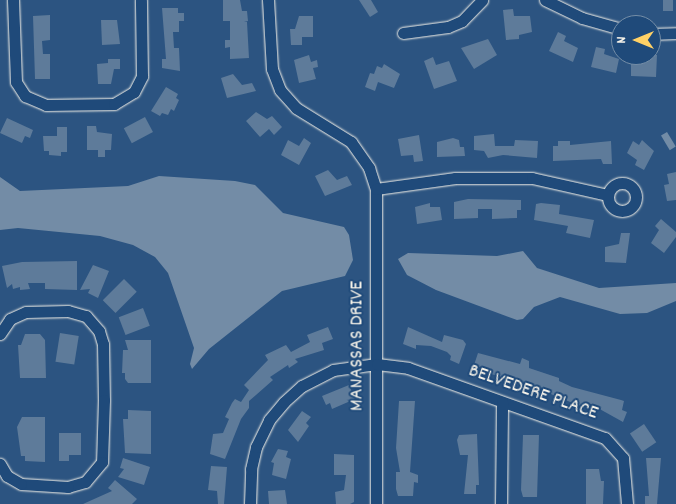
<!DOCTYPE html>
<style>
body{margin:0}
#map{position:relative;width:676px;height:504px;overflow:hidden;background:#2c5481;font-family:Dekko,sans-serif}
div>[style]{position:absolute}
.water>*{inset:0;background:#738ca6;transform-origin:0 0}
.building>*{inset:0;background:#5e7b9a;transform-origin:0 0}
.roads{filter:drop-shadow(0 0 1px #f4f1e8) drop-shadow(0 0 1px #f4f1e8)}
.minor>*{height:11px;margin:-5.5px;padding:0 5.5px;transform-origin:5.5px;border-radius:5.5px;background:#1f4a7a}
.minor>.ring{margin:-5.5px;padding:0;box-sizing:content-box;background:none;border:11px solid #1f4a7a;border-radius:50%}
span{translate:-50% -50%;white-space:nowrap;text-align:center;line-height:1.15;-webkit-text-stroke:4px #1f4a7a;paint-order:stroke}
.street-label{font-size:20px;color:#f4f1e8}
.north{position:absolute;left:611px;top:15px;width:50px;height:50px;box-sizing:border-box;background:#1f4a7a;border:1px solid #748da6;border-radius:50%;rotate:270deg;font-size:14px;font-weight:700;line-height:20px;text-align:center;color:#f4f1e8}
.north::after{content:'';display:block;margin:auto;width:18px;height:22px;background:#ffd166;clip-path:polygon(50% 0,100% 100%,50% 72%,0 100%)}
</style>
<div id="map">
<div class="water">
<div style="left:667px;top:132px;width:17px;height:7px;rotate:59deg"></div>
<div style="clip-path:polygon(159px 176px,235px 181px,255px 185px,283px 213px,344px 227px,349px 235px,353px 260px,345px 276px,282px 291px,209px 349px,192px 369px,190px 364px,194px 348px,168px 273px,155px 257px,133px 245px,100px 236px,18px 228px,0 230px,0 177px,20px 191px,128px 186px)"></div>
<div style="clip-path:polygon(523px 251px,537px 268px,599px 288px,676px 283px,676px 301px,647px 313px,620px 314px,560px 297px,534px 307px,523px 319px,517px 320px,436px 290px,407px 275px,398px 259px,408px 253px,497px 256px)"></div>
</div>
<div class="building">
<div style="clip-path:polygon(223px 0,240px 0,242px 11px,247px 11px,248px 21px,244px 22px,247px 22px,249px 58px,230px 59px,230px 47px,225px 48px,225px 40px,230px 40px,230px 21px,223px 21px)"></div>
<div style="clip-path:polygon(359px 0,371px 0,378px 12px,370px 17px)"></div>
<div style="left:663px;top:0;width:10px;height:11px"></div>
<div style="clip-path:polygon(162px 8px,178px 8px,178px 13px,184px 13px,184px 21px,179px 21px,179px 32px,173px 32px,174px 48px,179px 48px,180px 71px,162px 68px,162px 59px,166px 59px)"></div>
<div style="clip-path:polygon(513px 9px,514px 16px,530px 16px,532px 32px,519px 35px,519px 39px,506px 40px,503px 10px)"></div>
<div style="clip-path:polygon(50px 15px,50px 40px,42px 41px,43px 54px,50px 54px,50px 79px,35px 79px,33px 16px)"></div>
<div style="clip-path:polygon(299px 16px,313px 16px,313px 37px,302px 37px,302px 45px,291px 45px,290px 29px,295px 29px)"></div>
<div style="clip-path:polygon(101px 20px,117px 20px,120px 44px,102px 45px)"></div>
<div style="clip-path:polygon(558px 32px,566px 36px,564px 41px,578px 48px,573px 62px,549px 51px)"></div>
<div style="clip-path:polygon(488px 39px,497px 55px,474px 69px,461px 48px)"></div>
<div style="clip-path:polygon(596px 47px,605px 49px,604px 54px,619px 59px,616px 73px,591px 67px)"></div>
<div style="clip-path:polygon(309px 55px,311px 62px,317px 60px,318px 67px,313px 68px,316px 79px,299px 83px,294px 60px)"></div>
<div style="clip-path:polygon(647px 55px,657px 55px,656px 77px,631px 76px,631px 58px,647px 58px)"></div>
<div style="clip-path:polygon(433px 57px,436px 65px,449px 61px,457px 81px,434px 89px,424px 61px)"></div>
<div style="clip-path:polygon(108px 59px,120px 59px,120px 69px,114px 69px,111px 84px,98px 84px,97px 64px,108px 63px)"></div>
<div style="clip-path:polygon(384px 64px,400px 74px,394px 88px,378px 82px,375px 91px,365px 87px,370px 73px,374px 74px,377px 66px,382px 68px)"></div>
<div style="clip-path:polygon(233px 74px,242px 85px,252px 83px,256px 91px,227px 98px,221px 78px)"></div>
<div style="clip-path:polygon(166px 87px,178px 94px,176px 98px,179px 100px,174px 111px,171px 109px,168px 115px,162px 113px,160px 116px,151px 111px)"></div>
<div style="clip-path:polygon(256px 112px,267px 119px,272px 116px,282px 127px,274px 135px,269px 129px,260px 137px,246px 121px)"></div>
<div style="left:145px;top:117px;width:17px;height:24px;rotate:62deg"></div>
<div style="clip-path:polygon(7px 118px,33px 130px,30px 138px,25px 136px,22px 143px,0 133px)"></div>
<div style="clip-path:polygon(87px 126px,96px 126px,97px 132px,112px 134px,111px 150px,105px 150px,105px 157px,98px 157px,98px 150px,87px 150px)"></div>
<div style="clip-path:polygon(57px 127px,67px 127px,67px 152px,61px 152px,61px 156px,49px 155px,49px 151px,44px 151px,43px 136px,57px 136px)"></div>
<div style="clip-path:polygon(494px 134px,495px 146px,514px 146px,515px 140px,538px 141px,537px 158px,503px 155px,488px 158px,484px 151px,474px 150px,474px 136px)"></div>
<div style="clip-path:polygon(419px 135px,423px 161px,414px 162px,413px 155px,401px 156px,398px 139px)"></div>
<div style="clip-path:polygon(304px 138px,311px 143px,299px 165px,281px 155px,288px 140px,299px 146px)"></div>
<div style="clip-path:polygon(453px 138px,459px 140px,460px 147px,464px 147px,465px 156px,437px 157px,437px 142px)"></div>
<div style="clip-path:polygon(642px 140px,654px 151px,644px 170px,635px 165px,637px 160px,627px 153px,633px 141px,639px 145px)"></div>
<div style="clip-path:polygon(558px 141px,570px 141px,570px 145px,611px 141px,612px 164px,603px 164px,601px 159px,553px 161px,553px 146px,558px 146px)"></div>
<div style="clip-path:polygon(328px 170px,337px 180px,347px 176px,352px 185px,325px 196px,315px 176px)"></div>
<div style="clip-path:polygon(676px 172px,676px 200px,667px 201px,664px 185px,669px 184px,667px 174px)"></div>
<div style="clip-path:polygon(468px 199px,521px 200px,521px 210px,517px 210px,517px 218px,492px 219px,492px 209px,478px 209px,478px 218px,454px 219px,454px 202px)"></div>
<div style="clip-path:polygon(430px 203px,430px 207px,440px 207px,442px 220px,417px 224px,415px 207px)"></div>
<div style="clip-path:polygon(541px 203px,560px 205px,559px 214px,594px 220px,590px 238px,566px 233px,568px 226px,534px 220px,536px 204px)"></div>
<div style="clip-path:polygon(661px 219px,676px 232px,676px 237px,664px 253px,651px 243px,659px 230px,655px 226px)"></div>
<div style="clip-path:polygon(621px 233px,630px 233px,626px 263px,605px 262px,605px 247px,619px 244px)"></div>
<div style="clip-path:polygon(77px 261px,77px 290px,45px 289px,45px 283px,28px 283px,30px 289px,20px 290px,20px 287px,13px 289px,12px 284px,7px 288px,2px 266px,22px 262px)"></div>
<div style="clip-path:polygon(93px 265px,109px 271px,98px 298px,88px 293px,90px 289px,80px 290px)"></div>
<div style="left:124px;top:279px;width:18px;height:30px;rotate:45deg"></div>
<div style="left:143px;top:308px;width:19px;height:26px;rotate:69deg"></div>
<div style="clip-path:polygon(328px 327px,333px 339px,322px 343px,324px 350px,295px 359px,298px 362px,289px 368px,288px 365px,270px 377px,273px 380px,249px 401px,249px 408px,241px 419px,225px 459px,210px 454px,213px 434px,223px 433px,229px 419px,225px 417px,232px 403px,235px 399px,241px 402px,249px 390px,244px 385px,268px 360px,265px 355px,286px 345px,291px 352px,310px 342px,307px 335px)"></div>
<div style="clip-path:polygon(408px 327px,442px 342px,444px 335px,463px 340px,466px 344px,459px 364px,450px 360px,451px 356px,447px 352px,431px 346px,416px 345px,416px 349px,403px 344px)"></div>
<div style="left:60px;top:333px;width:19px;height:29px;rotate:9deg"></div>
<div style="clip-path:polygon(25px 334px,40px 334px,45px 340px,46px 378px,20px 378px,18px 345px,21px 345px)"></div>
<div style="clip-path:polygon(125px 340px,151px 340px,151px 383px,128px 383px,125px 379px,125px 373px,122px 373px,123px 350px,128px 350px)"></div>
<div style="clip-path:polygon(478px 353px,520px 364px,522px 358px,529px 361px,529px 368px,559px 378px,559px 381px,572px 387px,621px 400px,624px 401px,622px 410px,627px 412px,623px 422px,587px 402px,580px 406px,529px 385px,481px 371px,482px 368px,474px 365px)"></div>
<div style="clip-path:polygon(349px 385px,355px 399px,332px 409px,330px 403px,326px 405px,322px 396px)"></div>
<div style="clip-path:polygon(399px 401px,415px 401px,410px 472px,418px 475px,418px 483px,414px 482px,413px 496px,398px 496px,396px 489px,396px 472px,400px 472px,396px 448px)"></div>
<div style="clip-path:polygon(128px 410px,151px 411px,151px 454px,125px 453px,123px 419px,128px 419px)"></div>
<div style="clip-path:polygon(302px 411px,311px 417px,306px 423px,309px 426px,298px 442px,288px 430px)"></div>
<div style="clip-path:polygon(22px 417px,45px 417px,45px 462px,25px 461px,25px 456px,21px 456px,17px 427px)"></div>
<div style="left:644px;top:424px;width:22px;height:17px;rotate:56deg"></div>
<div style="clip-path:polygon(59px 433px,81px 433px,81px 455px,69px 455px,69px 461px,59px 461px)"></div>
<div style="clip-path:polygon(477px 434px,479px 485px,476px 485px,476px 494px,464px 494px,468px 455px,460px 455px,457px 440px,459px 435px)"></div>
<div style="clip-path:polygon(523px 435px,539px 435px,537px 497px,523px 497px,521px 490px)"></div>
<div style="clip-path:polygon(278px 449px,288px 451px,286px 457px,291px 459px,286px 479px,272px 475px,274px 463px,271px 462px)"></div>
<div style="clip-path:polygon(334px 454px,354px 455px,354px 502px,350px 504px,336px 504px,335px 492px,344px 490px,346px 475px,334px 475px)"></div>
<div style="clip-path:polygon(123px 458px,150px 467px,144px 485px,118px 477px,124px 469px,120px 468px)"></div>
<div style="clip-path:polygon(646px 458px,661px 458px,657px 504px,645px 504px,645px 496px,649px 496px)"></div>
<div style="clip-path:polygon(211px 466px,227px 467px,224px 504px,218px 504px,217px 491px,208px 490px)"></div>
<div style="clip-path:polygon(586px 469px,599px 469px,601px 481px,604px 481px,603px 504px,586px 504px)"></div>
<div style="clip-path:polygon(115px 480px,137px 499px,132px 504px,83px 504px,112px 491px,108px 488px)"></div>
<div style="clip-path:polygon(285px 490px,287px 504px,269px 504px,268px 491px)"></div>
</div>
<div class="roads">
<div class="minor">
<div style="left:13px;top:0;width:82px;rotate:87.9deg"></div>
<div style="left:16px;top:82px;width:17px;rotate:57deg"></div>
<div style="left:25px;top:96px;width:23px;rotate:23deg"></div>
<div style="left:46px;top:105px;width:68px;rotate:-0.8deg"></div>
<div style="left:114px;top:104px;width:23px;rotate:-31deg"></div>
<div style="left:134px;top:92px;width:18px;rotate:-63deg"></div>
<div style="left:142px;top:76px;width:76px;rotate:-90.8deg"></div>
<div style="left:268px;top:0;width:69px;rotate:86.7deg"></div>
<div style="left:272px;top:69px;width:22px;rotate:69deg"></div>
<div style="left:280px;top:90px;width:24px;rotate:48deg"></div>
<div style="left:296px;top:108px;width:65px;rotate:31.7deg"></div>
<div style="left:351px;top:142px;width:32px;rotate:55deg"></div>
<div style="left:369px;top:168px;width:22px;rotate:72deg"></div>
<div style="left:376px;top:189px;width:315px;rotate:90deg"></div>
<div style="left:545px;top:0;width:41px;rotate:25.9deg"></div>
<div style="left:582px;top:18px;width:41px;rotate:15.8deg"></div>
<div style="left:403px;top:33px;width:45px;rotate:-7.6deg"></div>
<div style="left:448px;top:27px;width:15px;rotate:-23deg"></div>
<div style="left:462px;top:21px;width:29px;rotate:-46deg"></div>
<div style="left:651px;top:34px;width:25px;rotate:-2deg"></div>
<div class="ring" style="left:608px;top:183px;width:17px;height:17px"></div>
<div style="left:376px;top:189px;width:80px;rotate:-7.9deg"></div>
<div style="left:455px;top:178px;width:77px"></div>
<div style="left:532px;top:178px;width:78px;rotate:12.6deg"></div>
<div style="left:0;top:334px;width:18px;rotate:-56deg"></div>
<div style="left:10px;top:319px;width:17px;rotate:-24deg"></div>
<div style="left:26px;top:312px;width:42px;rotate:-1.4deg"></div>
<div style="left:68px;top:311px;width:19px;rotate:16deg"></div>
<div style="left:86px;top:316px;width:20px;rotate:49deg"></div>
<div style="left:99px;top:331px;width:14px;rotate:73deg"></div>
<div style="left:103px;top:344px;width:56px;rotate:89deg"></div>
<div style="left:104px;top:400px;width:62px;rotate:91.8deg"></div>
<div style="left:102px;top:462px;width:26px;rotate:130deg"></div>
<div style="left:85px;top:482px;width:18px;rotate:164deg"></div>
<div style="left:68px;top:487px;width:47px;rotate:-176.3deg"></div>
<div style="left:21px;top:484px;width:16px;rotate:-150deg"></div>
<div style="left:7px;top:476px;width:14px;rotate:-120deg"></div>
<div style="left:250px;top:504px;width:35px;rotate:-88deg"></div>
<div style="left:251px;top:469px;width:23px;rotate:-77deg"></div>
<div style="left:256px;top:447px;width:30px;rotate:-64deg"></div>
<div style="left:269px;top:420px;width:23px;rotate:-50deg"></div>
<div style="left:284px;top:402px;width:24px;rotate:-42deg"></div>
<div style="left:302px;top:386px;width:35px;rotate:-27deg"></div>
<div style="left:333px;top:370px;width:44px;rotate:-7.8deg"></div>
<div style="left:377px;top:364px;width:31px;rotate:7deg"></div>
<div style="left:408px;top:368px;width:209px;rotate:19.6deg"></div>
<div style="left:605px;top:438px;width:27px;rotate:48deg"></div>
<div style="left:623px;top:458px;width:46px;rotate:85deg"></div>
<div style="left:501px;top:504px;width:102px;rotate:-89.4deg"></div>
</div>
</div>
<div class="street-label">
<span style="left:358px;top:346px;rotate:-90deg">MANASSAS DRIVE</span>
<span style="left:533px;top:393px;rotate:19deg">BELVEDERE PLACE</span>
</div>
<div class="north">N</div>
</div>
